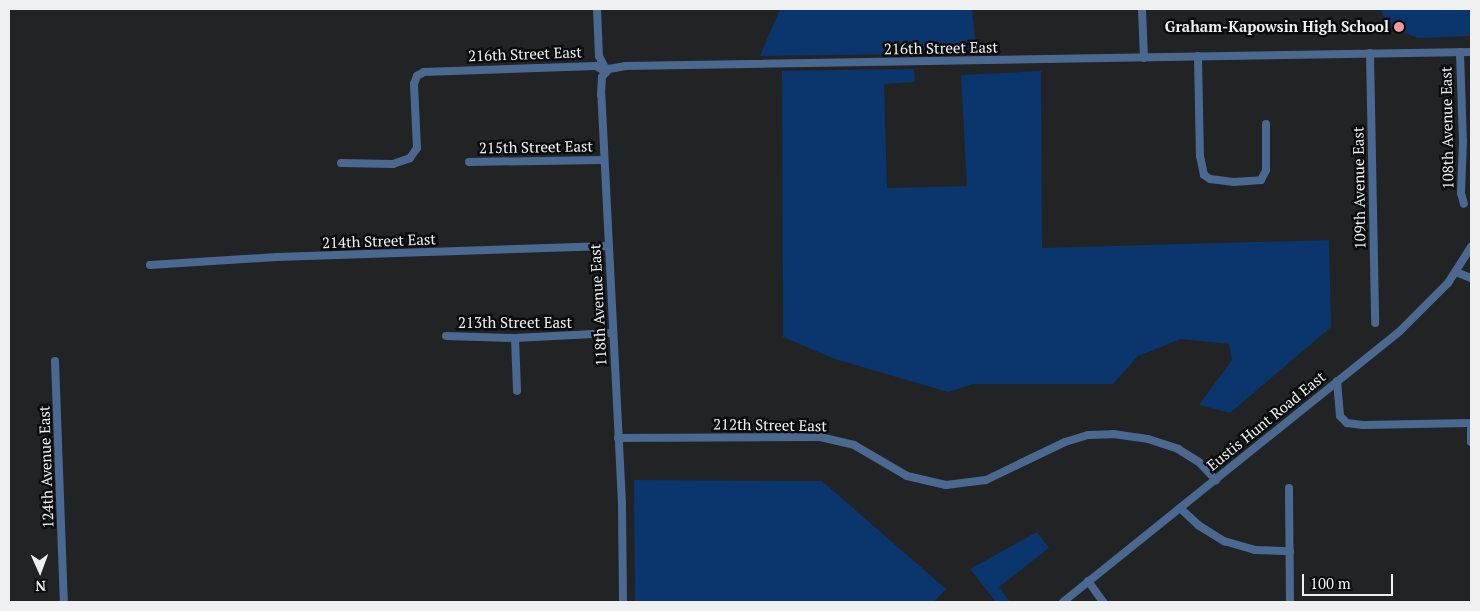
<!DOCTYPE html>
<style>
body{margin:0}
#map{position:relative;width:1480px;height:611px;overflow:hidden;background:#212325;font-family:"PT Serif",serif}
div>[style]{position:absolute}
.green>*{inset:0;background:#0b356d}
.minor>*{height:8px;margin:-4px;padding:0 4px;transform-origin:4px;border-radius:4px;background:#4b6891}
.dots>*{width:14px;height:14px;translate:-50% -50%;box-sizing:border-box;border:2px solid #0b0c0d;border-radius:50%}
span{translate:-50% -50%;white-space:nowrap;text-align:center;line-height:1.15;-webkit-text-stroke:5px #0b0c0d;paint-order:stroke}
.poi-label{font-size:15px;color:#eff0f1;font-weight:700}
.right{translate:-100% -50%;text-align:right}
.street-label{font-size:15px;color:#eff0f1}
.frame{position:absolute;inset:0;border:10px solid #eff0f1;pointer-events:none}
.north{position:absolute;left:15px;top:546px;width:50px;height:50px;-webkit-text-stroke:4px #0b0c0d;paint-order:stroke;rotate:178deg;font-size:14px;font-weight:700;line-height:20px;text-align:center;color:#eff0f1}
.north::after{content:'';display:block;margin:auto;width:18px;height:22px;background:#eff0f1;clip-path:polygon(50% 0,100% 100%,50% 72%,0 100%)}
.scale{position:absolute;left:1302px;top:574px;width:91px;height:22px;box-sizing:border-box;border:2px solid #eff0f1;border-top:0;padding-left:6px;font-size:15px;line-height:18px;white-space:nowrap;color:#eff0f1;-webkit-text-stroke:4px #0b0c0d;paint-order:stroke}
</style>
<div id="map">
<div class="green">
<div style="clip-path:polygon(780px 9px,972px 9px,977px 53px,760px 56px)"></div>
<div style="clip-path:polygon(1380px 9px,1471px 9px,1471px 36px,1418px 38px,1396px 29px,1383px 15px)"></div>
<div style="clip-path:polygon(914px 69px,915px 82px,884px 84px,887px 188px,967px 186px,961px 75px,1041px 71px,1042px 248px,1329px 240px,1331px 327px,1230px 413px,1199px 405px,1232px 360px,1229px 344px,1181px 339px,1138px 356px,1113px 384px,973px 384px,948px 392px,835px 359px,783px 337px,782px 71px)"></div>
<div style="clip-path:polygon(634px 480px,822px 481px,946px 589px,934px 602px,635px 602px)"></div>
<div style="clip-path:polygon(1037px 532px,1049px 548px,999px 587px,1010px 602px,996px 602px,970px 569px)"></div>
</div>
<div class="minor">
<div style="left:597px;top:9px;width:47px;rotate:87.6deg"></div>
<div style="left:599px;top:56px;width:16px;rotate:63deg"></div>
<div style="left:1142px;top:9px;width:49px;rotate:87.7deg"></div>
<div style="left:1460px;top:52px;width:89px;rotate:88.1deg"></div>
<div style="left:1463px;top:141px;width:52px;rotate:92.2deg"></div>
<div style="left:1461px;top:193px;width:11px;rotate:75deg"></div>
<div style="left:1370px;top:53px;width:270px;rotate:88.9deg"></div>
<div style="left:1198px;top:56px;width:100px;rotate:88.9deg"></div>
<div style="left:1200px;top:156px;width:19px;rotate:78deg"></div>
<div style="left:1204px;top:175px;width:7px;rotate:34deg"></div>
<div style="left:1210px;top:179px;width:24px;rotate:7deg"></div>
<div style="left:1234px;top:182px;width:27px;rotate:-4deg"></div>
<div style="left:1261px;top:180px;width:11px;rotate:-63deg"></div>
<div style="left:1266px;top:170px;width:46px;rotate:-90deg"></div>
<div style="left:469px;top:162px;width:134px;rotate:-0.9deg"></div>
<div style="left:341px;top:163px;width:52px;rotate:1.1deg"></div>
<div style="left:393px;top:164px;width:18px;rotate:-19deg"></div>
<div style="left:410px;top:158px;width:12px;rotate:-55deg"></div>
<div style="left:417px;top:148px;width:64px;rotate:-92.7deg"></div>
<div style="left:414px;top:84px;width:9px;rotate:-69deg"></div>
<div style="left:417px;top:76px;width:8px;rotate:-30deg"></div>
<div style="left:424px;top:72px;width:172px;rotate:-2deg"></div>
<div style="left:596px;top:66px;width:12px;rotate:31deg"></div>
<div style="left:150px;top:265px;width:127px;rotate:-3.6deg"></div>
<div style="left:277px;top:257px;width:331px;rotate:-1.9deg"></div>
<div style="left:1456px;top:272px;width:16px;rotate:22deg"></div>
<div style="left:446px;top:336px;width:69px;rotate:1.7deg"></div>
<div style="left:515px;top:338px;width:98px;rotate:-2.9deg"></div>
<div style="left:515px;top:338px;width:53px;rotate:87.8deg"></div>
<div style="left:55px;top:361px;width:241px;rotate:87.9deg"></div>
<div style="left:1337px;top:381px;width:35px;rotate:85deg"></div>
<div style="left:1340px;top:416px;width:10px;rotate:45deg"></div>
<div style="left:1347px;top:423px;width:16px;rotate:7deg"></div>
<div style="left:1363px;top:425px;width:108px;rotate:-1.1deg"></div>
<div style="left:1471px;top:423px;width:19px;rotate:90deg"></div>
<div style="left:618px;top:438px;width:202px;rotate:-0.3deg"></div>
<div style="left:820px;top:437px;width:35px;rotate:13deg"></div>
<div style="left:854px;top:445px;width:61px;rotate:30.3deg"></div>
<div style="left:907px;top:476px;width:40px;rotate:13deg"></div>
<div style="left:946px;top:485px;width:40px;rotate:-7.1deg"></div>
<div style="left:986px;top:480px;width:88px;rotate:-25.7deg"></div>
<div style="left:1065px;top:442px;width:24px;rotate:-17deg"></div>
<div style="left:1088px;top:435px;width:25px;rotate:-2deg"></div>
<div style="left:1113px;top:434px;width:35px;rotate:8deg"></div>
<div style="left:1148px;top:439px;width:32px;rotate:18deg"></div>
<div style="left:1178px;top:449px;width:25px;rotate:32deg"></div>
<div style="left:1199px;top:462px;width:25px;rotate:47deg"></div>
<div style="left:1289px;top:488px;width:114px;rotate:89.5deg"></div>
<div style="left:1180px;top:508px;width:25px;rotate:43deg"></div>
<div style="left:1198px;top:525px;width:31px;rotate:32deg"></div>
<div style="left:1224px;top:541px;width:32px;rotate:16deg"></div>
<div style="left:1255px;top:550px;width:35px;rotate:2deg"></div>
<div style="left:1088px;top:581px;width:26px;rotate:54deg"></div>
<div style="left:623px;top:602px;width:99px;rotate:-90.6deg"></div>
<div style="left:622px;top:503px;width:409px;rotate:-92.9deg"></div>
<div style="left:601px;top:95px;width:18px;rotate:-87deg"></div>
<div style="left:602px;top:77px;width:11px;rotate:-49deg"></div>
<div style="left:609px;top:69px;width:17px;rotate:-10deg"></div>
<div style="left:626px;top:66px;width:845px;rotate:-0.95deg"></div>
<div style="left:1063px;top:602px;width:432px;rotate:-38.8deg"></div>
<div style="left:1400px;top:331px;width:68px;rotate:-45deg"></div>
<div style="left:1448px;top:283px;width:43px;rotate:-57.4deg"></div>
</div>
<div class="dots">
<div style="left:1399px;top:27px;background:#f59b9a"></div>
</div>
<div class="poi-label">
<span class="right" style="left:1389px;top:27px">Graham-Kapowsin High School</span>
</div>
<div class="street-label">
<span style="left:941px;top:48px;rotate:-1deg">216th Street East</span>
<span style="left:525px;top:54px;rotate:-2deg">216th Street East</span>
<span style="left:1447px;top:128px;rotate:-91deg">108th Avenue East</span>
<span style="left:536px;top:147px;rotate:-1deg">215th Street East</span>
<span style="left:1359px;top:188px;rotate:-91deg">109th Avenue East</span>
<span style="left:379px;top:241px;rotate:-2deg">214th Street East</span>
<span style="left:598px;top:305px;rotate:-93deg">118th Avenue East</span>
<span style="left:515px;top:323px">213th Street East</span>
<span style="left:1266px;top:421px;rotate:-39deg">Eustis Hunt Road East</span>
<span style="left:770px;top:425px;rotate:1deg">212th Street East</span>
<span style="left:46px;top:467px;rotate:-92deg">124th Avenue East</span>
</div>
<div class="frame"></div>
<div class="north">N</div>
<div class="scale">100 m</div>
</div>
